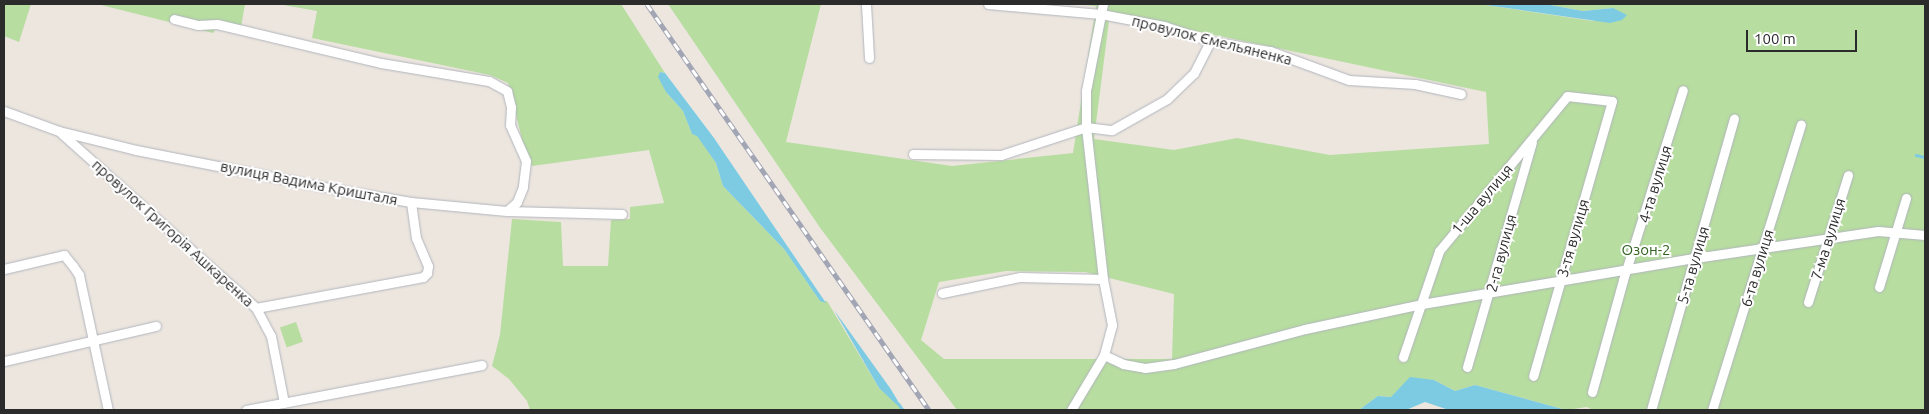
<!DOCTYPE html>
<meta charset="utf-8">
<style>
body{margin:0}
#map{position:relative;width:1929px;height:414px;overflow:hidden;background:#ece6df;font-family:Ubuntu,sans-serif}
div>[style]{position:absolute}
.green>*{inset:0;background:#b7dda0;transform-origin:0 0}
.water>*{inset:0;background:#7ccbe3}
.stream>*{height:2.5px;margin:-1.25px;padding:0 1.25px;transform-origin:1.25px;border-radius:1.25px;background:#7ccbe3}
.roads{filter:drop-shadow(0 0 1px #b2b5bd) drop-shadow(0 0 1px #b2b5bd)}
.street>*{height:9px;margin:-4.5px;padding:0 4.5px;transform-origin:4.5px;border-radius:4.5px;background:#fff}
.rail>*{height:4.5px;margin-top:-2.25px;transform-origin:0;background:repeating-linear-gradient(90deg,#fff 0 8px,#a2a5b3 0 16px);box-sizing:border-box;border-block:1px solid #a2a5b3}
span{translate:-50% -50%;white-space:nowrap;text-align:center;line-height:1.15;-webkit-text-stroke:4px #fff;paint-order:stroke}
.street-label{font-size:15px;color:#2b2b2b}
.park-label{font-size:15px;color:#306221}
.frame{position:absolute;inset:0;border:5px solid #2b2b2b;pointer-events:none}
.scale{position:absolute;left:1746px;top:30px;width:111px;height:22px;box-sizing:border-box;border:2px solid #2b2b2b;border-top:0;padding-left:6px;font-size:15px;line-height:18px;white-space:nowrap;color:#2b2b2b;-webkit-text-stroke:4px #fff;paint-order:stroke}
</style>
<div id="map">
<div class="green">
<div style="clip-path:polygon(4px 4px,31px 4px,19px 42px,4px 36px)"></div>
<div style="clip-path:polygon(97px 4px,245px 4px,240px 33px,217px 27px,213px 33px)"></div>
<div style="clip-path:polygon(278px 4px,621px 4px,665px 73px,660px 72px,666px 92px,683px 111px,692px 134px,697px 135px,716px 163px,723px 186px,784px 249px,820px 301px,827px 301px,879px 388px,905px 410px,530px 410px,527px 401px,509px 379px,492px 366px,500px 335px,512px 219px,561px 222px,563px 266px,608px 266px,611px 220px,630px 219px,630px 207px,664px 203px,649px 150px,532px 166px,524px 147px,508px 83px,490px 75px,312px 38px,317px 11px)"></div>
<div style="clip-path:polygon(evenodd,668px 4px,821px 4px,786px 142px,952px 166px,1073px 153px,1096px 6px,1073px 4px,1479px 4px,1593px 21px,1613px 8px,1583px 11px,1545px 4px,1925px 4px,1925px 410px,1593px 410px,1587px 407px,1566px 410px,1475px 385px,1455px 391px,1434px 380px,1391px 397px,1378px 396px,1359px 410px,957px 410px,821px 229px,668px 4px,1110px 13px,1486px 92px,1489px 144px,1330px 155px,1237px 138px,1174px 150px,1094px 139px,1110px 13px,668px 4px,1006px 271px,1085px 272px,1174px 294px,1172px 359px,944px 359px,921px 340px,939px 282px,1006px 271px)"></div>
<div style="left:296px;top:322px;width:21px;height:17px;rotate:71deg"></div>
</div>
<div class="water">
<div style="clip-path:polygon(1479px 4px,1545px 4px,1583px 11px,1613px 8px,1627px 15px,1622px 20px,1610px 23px)"></div>
<div style="clip-path:polygon(660px 72px,665px 73px,714px 138px,826px 303px,820px 301px,784px 249px,723px 186px,716px 163px,697px 136px,692px 134px,683px 111px,666px 92px,658px 77px)"></div>
<div style="clip-path:polygon(834px 310px,890px 388px,898px 401px,897px 405px,879px 388px)"></div>
<div style="clip-path:polygon(1410px 377px,1434px 380px,1455px 391px,1475px 385px,1566px 410px,1449px 410px,1425px 402px,1406px 410px,1359px 410px,1378px 396px,1391px 397px)"></div>
</div>
<div class="stream">
<div style="left:1916px;top:155px;width:9px;rotate:13deg"></div>
<div style="left:898px;top:403px;width:9px;rotate:54deg"></div>
</div>
<div class="roads">
<div class="street">
<div style="left:866px;top:4px;width:54px;rotate:86.8deg"></div>
<div style="left:988px;top:4px;width:113px;rotate:5.1deg"></div>
<div style="left:1101px;top:14px;width:64px;rotate:10.8deg"></div>
<div style="left:1164px;top:26px;width:48px;rotate:18.1deg"></div>
<div style="left:1210px;top:41px;width:61px;rotate:9.5deg"></div>
<div style="left:1270px;top:51px;width:84px;rotate:20.2deg"></div>
<div style="left:1349px;top:80px;width:66px;rotate:3.5deg"></div>
<div style="left:1415px;top:84px;width:47px;rotate:12.3deg"></div>
<div style="left:1103px;top:4px;width:89px;rotate:101.1deg"></div>
<div style="left:1086px;top:91px;width:36px;rotate:90deg"></div>
<div style="left:1086px;top:127px;width:153px;rotate:83.6deg"></div>
<div style="left:1103px;top:279px;width:47px;rotate:78.9deg"></div>
<div style="left:1112px;top:325px;width:31px;rotate:105deg"></div>
<div style="left:1104px;top:355px;width:21px;rotate:25deg"></div>
<div style="left:1123px;top:364px;width:22px;rotate:10deg"></div>
<div style="left:1145px;top:368px;width:29px;rotate:-8deg"></div>
<div style="left:1174px;top:364px;width:136px;rotate:-15deg"></div>
<div style="left:1305px;top:329px;width:120px;rotate:-12.1deg"></div>
<div style="left:1422px;top:304px;width:277px;rotate:-9.6deg"></div>
<div style="left:1695px;top:258px;width:185px;rotate:-8.4deg"></div>
<div style="left:1878px;top:231px;width:47px;rotate:4.9deg"></div>
<div style="left:174px;top:19px;width:25px;rotate:14deg"></div>
<div style="left:198px;top:25px;width:19px;rotate:-3deg"></div>
<div style="left:217px;top:24px;width:169px;rotate:13.4deg"></div>
<div style="left:381px;top:63px;width:109px;rotate:9.5deg"></div>
<div style="left:489px;top:81px;width:21px;rotate:29deg"></div>
<div style="left:507px;top:91px;width:16px;rotate:76deg"></div>
<div style="left:511px;top:107px;width:18px;rotate:93deg"></div>
<div style="left:510px;top:125px;width:39px;rotate:66deg"></div>
<div style="left:526px;top:161px;width:26px;rotate:97deg"></div>
<div style="left:523px;top:187px;width:16px;rotate:112deg"></div>
<div style="left:517px;top:202px;width:13px;rotate:138deg"></div>
<div style="left:4px;top:111px;width:59px;rotate:20deg"></div>
<div style="left:59px;top:131px;width:79px;rotate:13.9deg"></div>
<div style="left:136px;top:150px;width:202px;rotate:11.1deg"></div>
<div style="left:334px;top:189px;width:78px;rotate:9.6deg"></div>
<div style="left:411px;top:202px;width:96px;rotate:5.4deg"></div>
<div style="left:507px;top:211px;width:115px;rotate:1.5deg"></div>
<div style="left:61px;top:133px;width:262px;rotate:41.9deg"></div>
<div style="left:256px;top:308px;width:32px;rotate:62deg"></div>
<div style="left:271px;top:336px;width:68px;rotate:79deg"></div>
<div style="left:913px;top:154px;width:88px;rotate:0.7deg"></div>
<div style="left:1001px;top:155px;width:89px;rotate:-18.2deg"></div>
<div style="left:1086px;top:127px;width:26px;rotate:7deg"></div>
<div style="left:1112px;top:130px;width:63px;rotate:-29.4deg"></div>
<div style="left:1167px;top:99px;width:37px;rotate:-44deg"></div>
<div style="left:1194px;top:73px;width:36px;rotate:-63deg"></div>
<div style="left:4px;top:269px;width:62px;rotate:-13.1deg"></div>
<div style="left:64px;top:255px;width:14px;rotate:51deg"></div>
<div style="left:73px;top:266px;width:11px;rotate:56deg"></div>
<div style="left:79px;top:275px;width:138px;rotate:77.9deg"></div>
<div style="left:1879px;top:287px;width:93px;rotate:-73.1deg"></div>
<div style="left:942px;top:293px;width:80px;rotate:-11.6deg"></div>
<div style="left:1020px;top:277px;width:83px;rotate:1.4deg"></div>
<div style="left:1808px;top:302px;width:133px;rotate:-72.5deg"></div>
<div style="left:256px;top:308px;width:170px;rotate:-10.5deg"></div>
<div style="left:423px;top:277px;width:6px;rotate:-45deg"></div>
<div style="left:427px;top:273px;width:7px;rotate:-82deg"></div>
<div style="left:428px;top:266px;width:30px;rotate:-113deg"></div>
<div style="left:416px;top:238px;width:36px;rotate:-98deg"></div>
<div style="left:1403px;top:357px;width:112px;rotate:-71.2deg"></div>
<div style="left:1439px;top:251px;width:201px;rotate:-50.4deg"></div>
<div style="left:1567px;top:96px;width:45px;rotate:6.3deg"></div>
<div style="left:1612px;top:101px;width:286px;rotate:106deg"></div>
<div style="left:4px;top:361px;width:156px;rotate:-13deg"></div>
<div style="left:1467px;top:367px;width:234px;rotate:-73.9deg"></div>
<div style="left:1592px;top:392px;width:116px;rotate:-74.5deg"></div>
<div style="left:1623px;top:280px;width:199px;rotate:-72.5deg"></div>
<div style="left:246px;top:410px;width:240px;rotate:-10.8deg"></div>
<div style="left:1071px;top:410px;width:64px;rotate:-59deg"></div>
<div style="left:1651px;top:410px;width:303px;rotate:-74.1deg"></div>
<div style="left:1712px;top:410px;width:299px;rotate:-72.7deg"></div>
</div>
</div>
<div class="rail">
<div style="left:647px;top:4px;width:494px;rotate:55.2deg"></div>
</div>
<div class="street-label">
<span style="left:1212px;top:40px;rotate:14deg">провулок Ємельяненка</span>
<span style="left:309px;top:183px;rotate:11deg">вулиця Вадима Кришталя</span>
<span style="left:1655px;top:184px;rotate:-73deg">4-та вулиця</span>
<span style="left:1482px;top:199px;rotate:-50deg">1-ша вулиця</span>
<span style="left:173px;top:233px;rotate:42deg">провулок Григорія Ашкаренка</span>
<span style="left:1573px;top:238px;rotate:-74deg">3-тя вулиця</span>
<span style="left:1828px;top:239px;rotate:-73deg">7-ма вулиця</span>
<span style="left:1501px;top:253px;rotate:-75deg">2-га вулиця</span>
<span style="left:1693px;top:265px;rotate:-74deg">5-та вулиця</span>
<span style="left:1757px;top:268px;rotate:-73deg">6-та вулиця</span>
</div>
<div class="park-label">
<span style="left:1646px;top:250px">Озон-2</span>
</div>
<div class="frame"></div>
<div class="scale">100 m</div>
</div>
